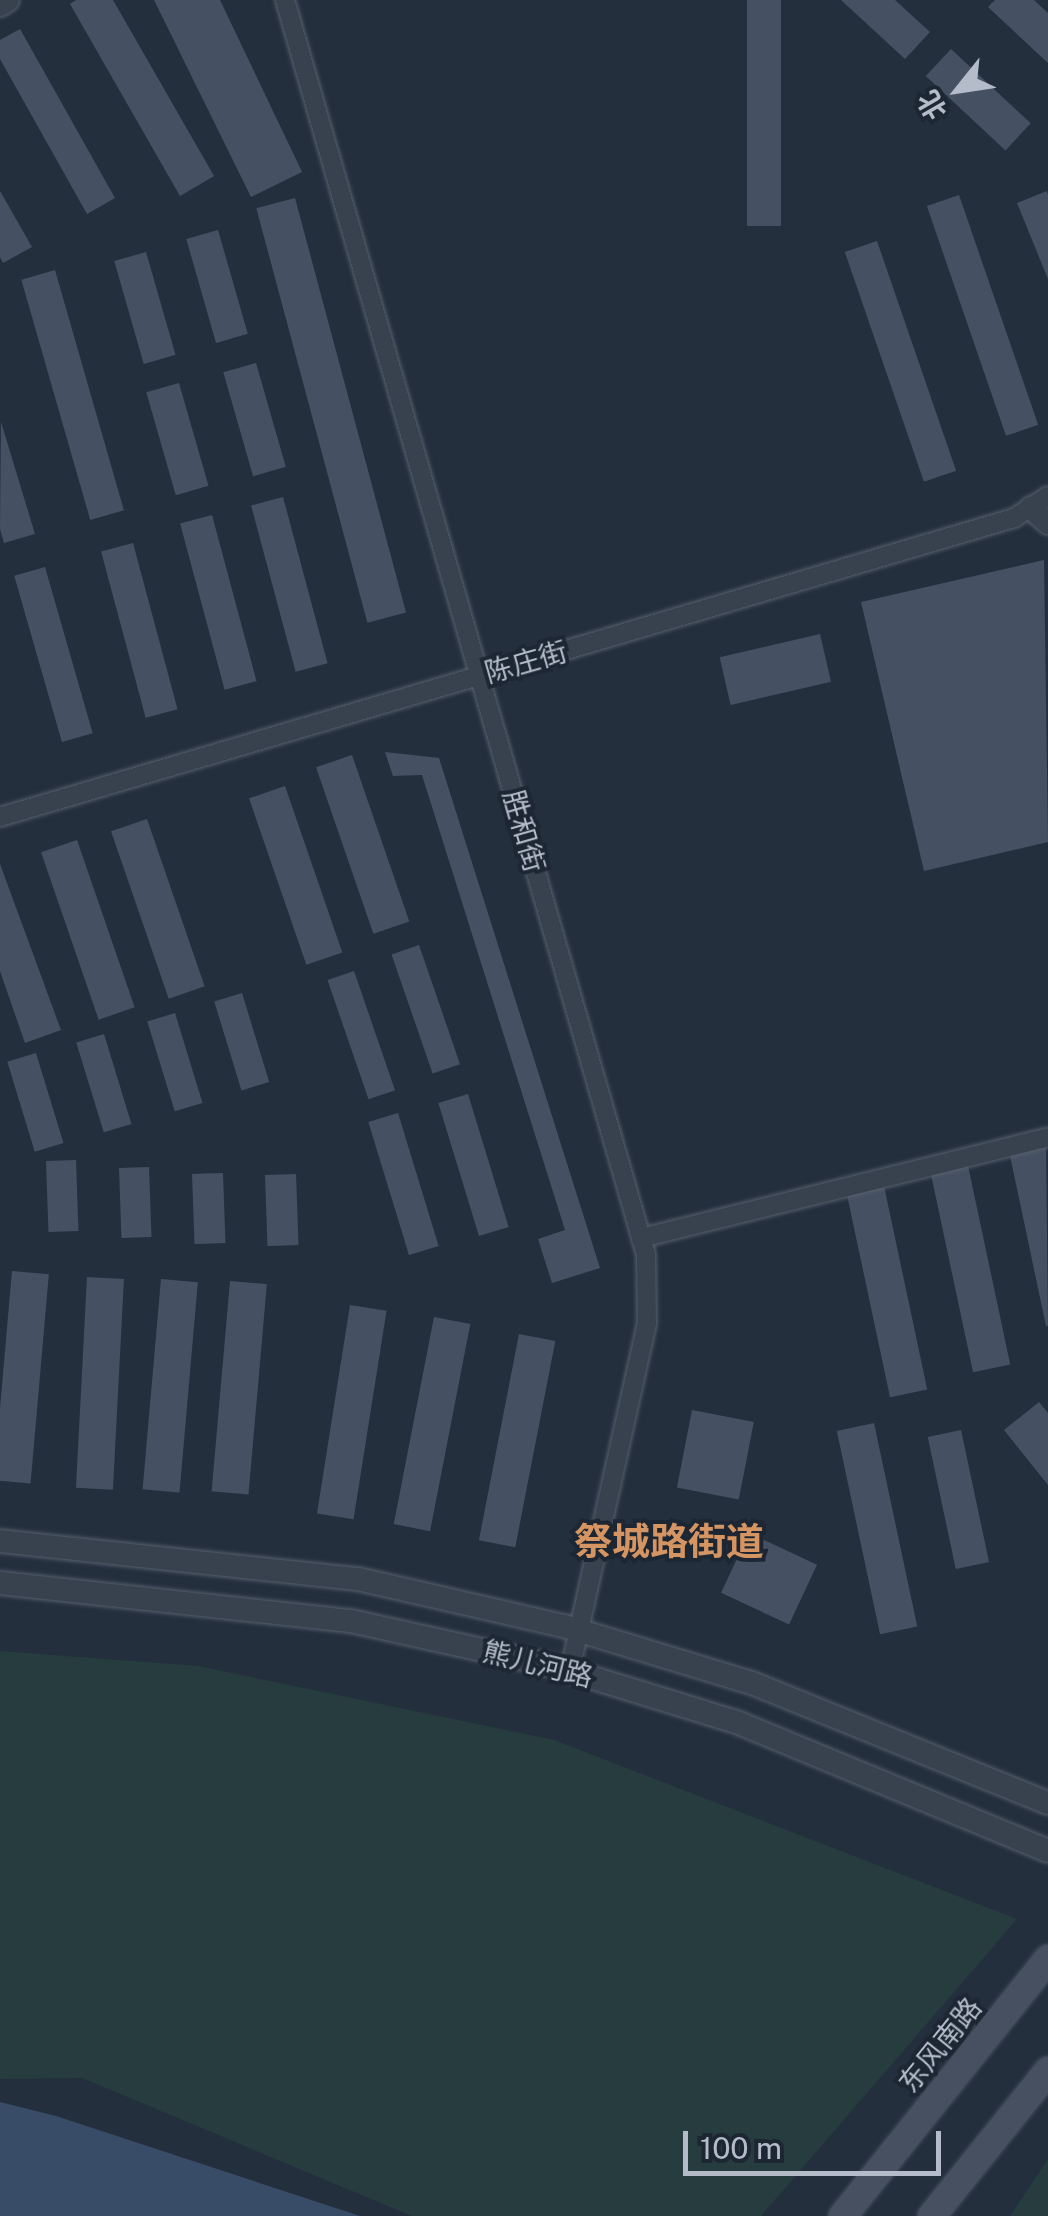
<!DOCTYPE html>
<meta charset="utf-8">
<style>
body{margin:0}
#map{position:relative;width:1048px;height:2216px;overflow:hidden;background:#242f3e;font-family:"Public Sans","Noto Sans SC",sans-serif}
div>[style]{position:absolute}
.green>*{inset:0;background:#263c3f}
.water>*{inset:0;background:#394c67}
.building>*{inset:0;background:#455162;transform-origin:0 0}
.roads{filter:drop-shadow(0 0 2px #565f6c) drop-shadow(0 0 2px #565f6c)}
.minor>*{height:18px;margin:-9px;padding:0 9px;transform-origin:9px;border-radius:9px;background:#38414e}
.tertiary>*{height:22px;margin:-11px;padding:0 11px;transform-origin:11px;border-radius:11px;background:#38414e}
.secondary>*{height:25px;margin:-12.5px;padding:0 12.5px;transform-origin:12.5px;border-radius:12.5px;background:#465061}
span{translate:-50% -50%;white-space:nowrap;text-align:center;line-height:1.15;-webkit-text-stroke:8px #1d2633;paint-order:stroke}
.street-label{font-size:28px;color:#b4bcc9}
.district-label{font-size:38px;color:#d59563;font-weight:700}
.north{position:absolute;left:908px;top:40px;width:100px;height:100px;-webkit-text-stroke:8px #1d2633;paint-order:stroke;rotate:240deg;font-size:28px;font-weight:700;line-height:40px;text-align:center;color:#b4bcc9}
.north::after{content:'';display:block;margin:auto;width:35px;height:45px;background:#b4bcc9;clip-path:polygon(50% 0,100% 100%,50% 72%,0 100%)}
.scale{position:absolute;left:683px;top:2131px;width:258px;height:45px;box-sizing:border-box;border:5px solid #b4bcc9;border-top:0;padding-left:12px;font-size:30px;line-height:35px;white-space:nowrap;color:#b4bcc9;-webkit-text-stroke:8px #1d2633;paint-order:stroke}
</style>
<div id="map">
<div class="green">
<div style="clip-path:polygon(0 1651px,198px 1666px,554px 1740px,1017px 1919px,761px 2216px,412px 2216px,82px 2078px,0 2079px)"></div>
<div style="clip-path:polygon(1048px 2159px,1048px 2216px,1010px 2216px)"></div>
</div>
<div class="water">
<div style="clip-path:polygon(0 2102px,56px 2116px,360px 2216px,0 2216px)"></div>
</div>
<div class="building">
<div style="clip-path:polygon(76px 0,113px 0,214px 176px,180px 196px,70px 4px)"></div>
<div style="clip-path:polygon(154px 0,220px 0,302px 172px,251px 197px)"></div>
<div style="left:747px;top:0;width:34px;height:226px"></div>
<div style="clip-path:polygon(841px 0,895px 0,930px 32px,905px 59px)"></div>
<div style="clip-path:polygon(995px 0,1034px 0,1048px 13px,1048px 63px,988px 7px)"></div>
<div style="clip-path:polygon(20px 29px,115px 198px,87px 214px,0 59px,0 40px)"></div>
<div style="left:951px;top:49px;width:109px;height:37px;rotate:43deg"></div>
<div style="clip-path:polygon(0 191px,32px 247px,3px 263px,0 257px)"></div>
<div style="clip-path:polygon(1047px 191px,1048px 195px,1048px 279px,1017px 203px)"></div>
<div style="left:959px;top:195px;width:243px;height:34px;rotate:71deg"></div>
<div style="left:295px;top:198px;width:429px;height:40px;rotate:75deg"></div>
<div style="left:218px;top:230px;width:108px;height:33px;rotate:74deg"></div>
<div style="left:877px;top:241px;width:243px;height:34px;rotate:71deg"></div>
<div style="left:146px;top:252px;width:107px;height:33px;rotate:74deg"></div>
<div style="left:55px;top:270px;width:250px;height:35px;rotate:74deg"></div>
<div style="left:256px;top:363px;width:108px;height:34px;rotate:74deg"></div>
<div style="left:179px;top:383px;width:107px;height:34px;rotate:74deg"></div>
<div style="clip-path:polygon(1px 422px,35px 534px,4px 543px,0 529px)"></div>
<div style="left:283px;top:497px;width:172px;height:33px;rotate:75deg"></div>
<div style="left:212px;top:515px;width:172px;height:33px;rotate:75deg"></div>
<div style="left:133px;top:543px;width:172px;height:33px;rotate:75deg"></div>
<div style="clip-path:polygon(1044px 560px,1048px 842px,924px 871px,861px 602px)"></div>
<div style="left:45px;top:567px;width:173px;height:32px;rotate:74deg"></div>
<div style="left:820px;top:634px;width:49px;height:103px;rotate:77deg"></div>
<div style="clip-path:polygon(385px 752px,439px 758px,600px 1268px,552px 1283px,538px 1239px,565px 1230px,422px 775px,393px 776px)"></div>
<div style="left:352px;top:755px;width:176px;height:38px;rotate:71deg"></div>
<div style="left:285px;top:786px;width:176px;height:38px;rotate:71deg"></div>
<div style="left:147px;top:819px;width:177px;height:38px;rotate:71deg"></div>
<div style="left:77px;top:840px;width:177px;height:38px;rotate:71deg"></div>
<div style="clip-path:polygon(0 864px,61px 1030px,25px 1043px,0 971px)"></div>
<div style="left:419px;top:945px;width:126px;height:29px;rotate:71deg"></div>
<div style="left:354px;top:971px;width:126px;height:28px;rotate:71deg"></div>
<div style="left:242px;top:993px;width:93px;height:29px;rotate:73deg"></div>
<div style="left:175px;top:1013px;width:94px;height:29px;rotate:73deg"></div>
<div style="left:104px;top:1034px;width:94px;height:29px;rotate:73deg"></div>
<div style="left:36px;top:1053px;width:94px;height:30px;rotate:73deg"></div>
<div style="left:468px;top:1094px;width:139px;height:31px;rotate:73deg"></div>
<div style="left:398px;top:1113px;width:139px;height:31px;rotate:73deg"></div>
<div style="clip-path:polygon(1046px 1143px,1048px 1326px,1046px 1326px,1009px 1151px)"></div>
<div style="left:76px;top:1160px;width:71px;height:30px;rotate:88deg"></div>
<div style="left:967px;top:1161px;width:208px;height:38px;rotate:78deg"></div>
<div style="left:149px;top:1167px;width:70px;height:30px;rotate:88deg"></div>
<div style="left:223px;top:1173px;width:70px;height:31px;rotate:88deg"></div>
<div style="left:296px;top:1174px;width:71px;height:31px;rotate:88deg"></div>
<div style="left:884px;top:1186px;width:208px;height:38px;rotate:78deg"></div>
<div style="left:12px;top:1271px;width:37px;height:210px;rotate:5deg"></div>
<div style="left:87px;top:1277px;width:37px;height:211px;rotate:3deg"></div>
<div style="left:161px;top:1279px;width:37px;height:211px;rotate:5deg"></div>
<div style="left:230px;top:1281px;width:37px;height:211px;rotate:5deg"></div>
<div style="left:350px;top:1305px;width:37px;height:211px;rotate:9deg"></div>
<div style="left:434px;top:1317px;width:37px;height:211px;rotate:11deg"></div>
<div style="left:519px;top:1334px;width:37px;height:210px;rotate:11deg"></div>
<div style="clip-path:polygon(1039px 1402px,1048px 1413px,1048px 1485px,1004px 1430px)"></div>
<div style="left:692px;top:1410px;width:63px;height:79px;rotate:11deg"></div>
<div style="left:874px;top:1423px;width:208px;height:38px;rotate:78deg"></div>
<div style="left:961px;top:1430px;width:135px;height:34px;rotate:78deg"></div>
<div style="left:749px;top:1533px;width:75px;height:66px;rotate:25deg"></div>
</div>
<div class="roads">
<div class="minor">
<div style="left:285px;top:0;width:1306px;rotate:73.95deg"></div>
<div style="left:646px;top:1255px;width:68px;rotate:89.2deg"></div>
<div style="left:647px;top:1323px;width:356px;rotate:102.5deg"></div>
<div style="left:0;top:817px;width:1057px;rotate:-16.43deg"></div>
<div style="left:1014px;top:518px;width:40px;rotate:-32.9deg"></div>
<div style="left:641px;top:1238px;width:419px;rotate:-13.9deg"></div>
</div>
<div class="tertiary">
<div style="left:0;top:5px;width:9px;rotate:-32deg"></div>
<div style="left:1031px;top:508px;width:23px;rotate:41deg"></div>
<div style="left:0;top:1541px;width:360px;rotate:6.1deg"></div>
<div style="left:358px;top:1579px;width:211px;rotate:12.9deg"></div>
<div style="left:564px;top:1626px;width:196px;rotate:16.9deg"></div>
<div style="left:752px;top:1683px;width:319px;rotate:22.1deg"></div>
<div style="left:0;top:1583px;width:353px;rotate:6.2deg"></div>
<div style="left:351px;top:1621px;width:208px;rotate:12.5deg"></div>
<div style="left:554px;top:1666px;width:194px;rotate:17.1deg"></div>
<div style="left:739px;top:1723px;width:334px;rotate:22.5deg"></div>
</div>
<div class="secondary">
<div style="left:842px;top:2216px;width:330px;rotate:-51.4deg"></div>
<div style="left:931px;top:2216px;width:187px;rotate:-51.3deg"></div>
</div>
</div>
<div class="street-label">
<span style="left:526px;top:662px;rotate:-16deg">陈庄街</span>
<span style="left:524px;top:831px;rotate:74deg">胜和街</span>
<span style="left:538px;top:1664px;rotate:14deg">熊儿河路</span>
<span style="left:940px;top:2045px;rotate:-51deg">东风南路</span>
</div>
<div class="district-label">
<span style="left:669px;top:1542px">祭城路街道</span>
</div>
<div class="north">北</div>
<div class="scale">100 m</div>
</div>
